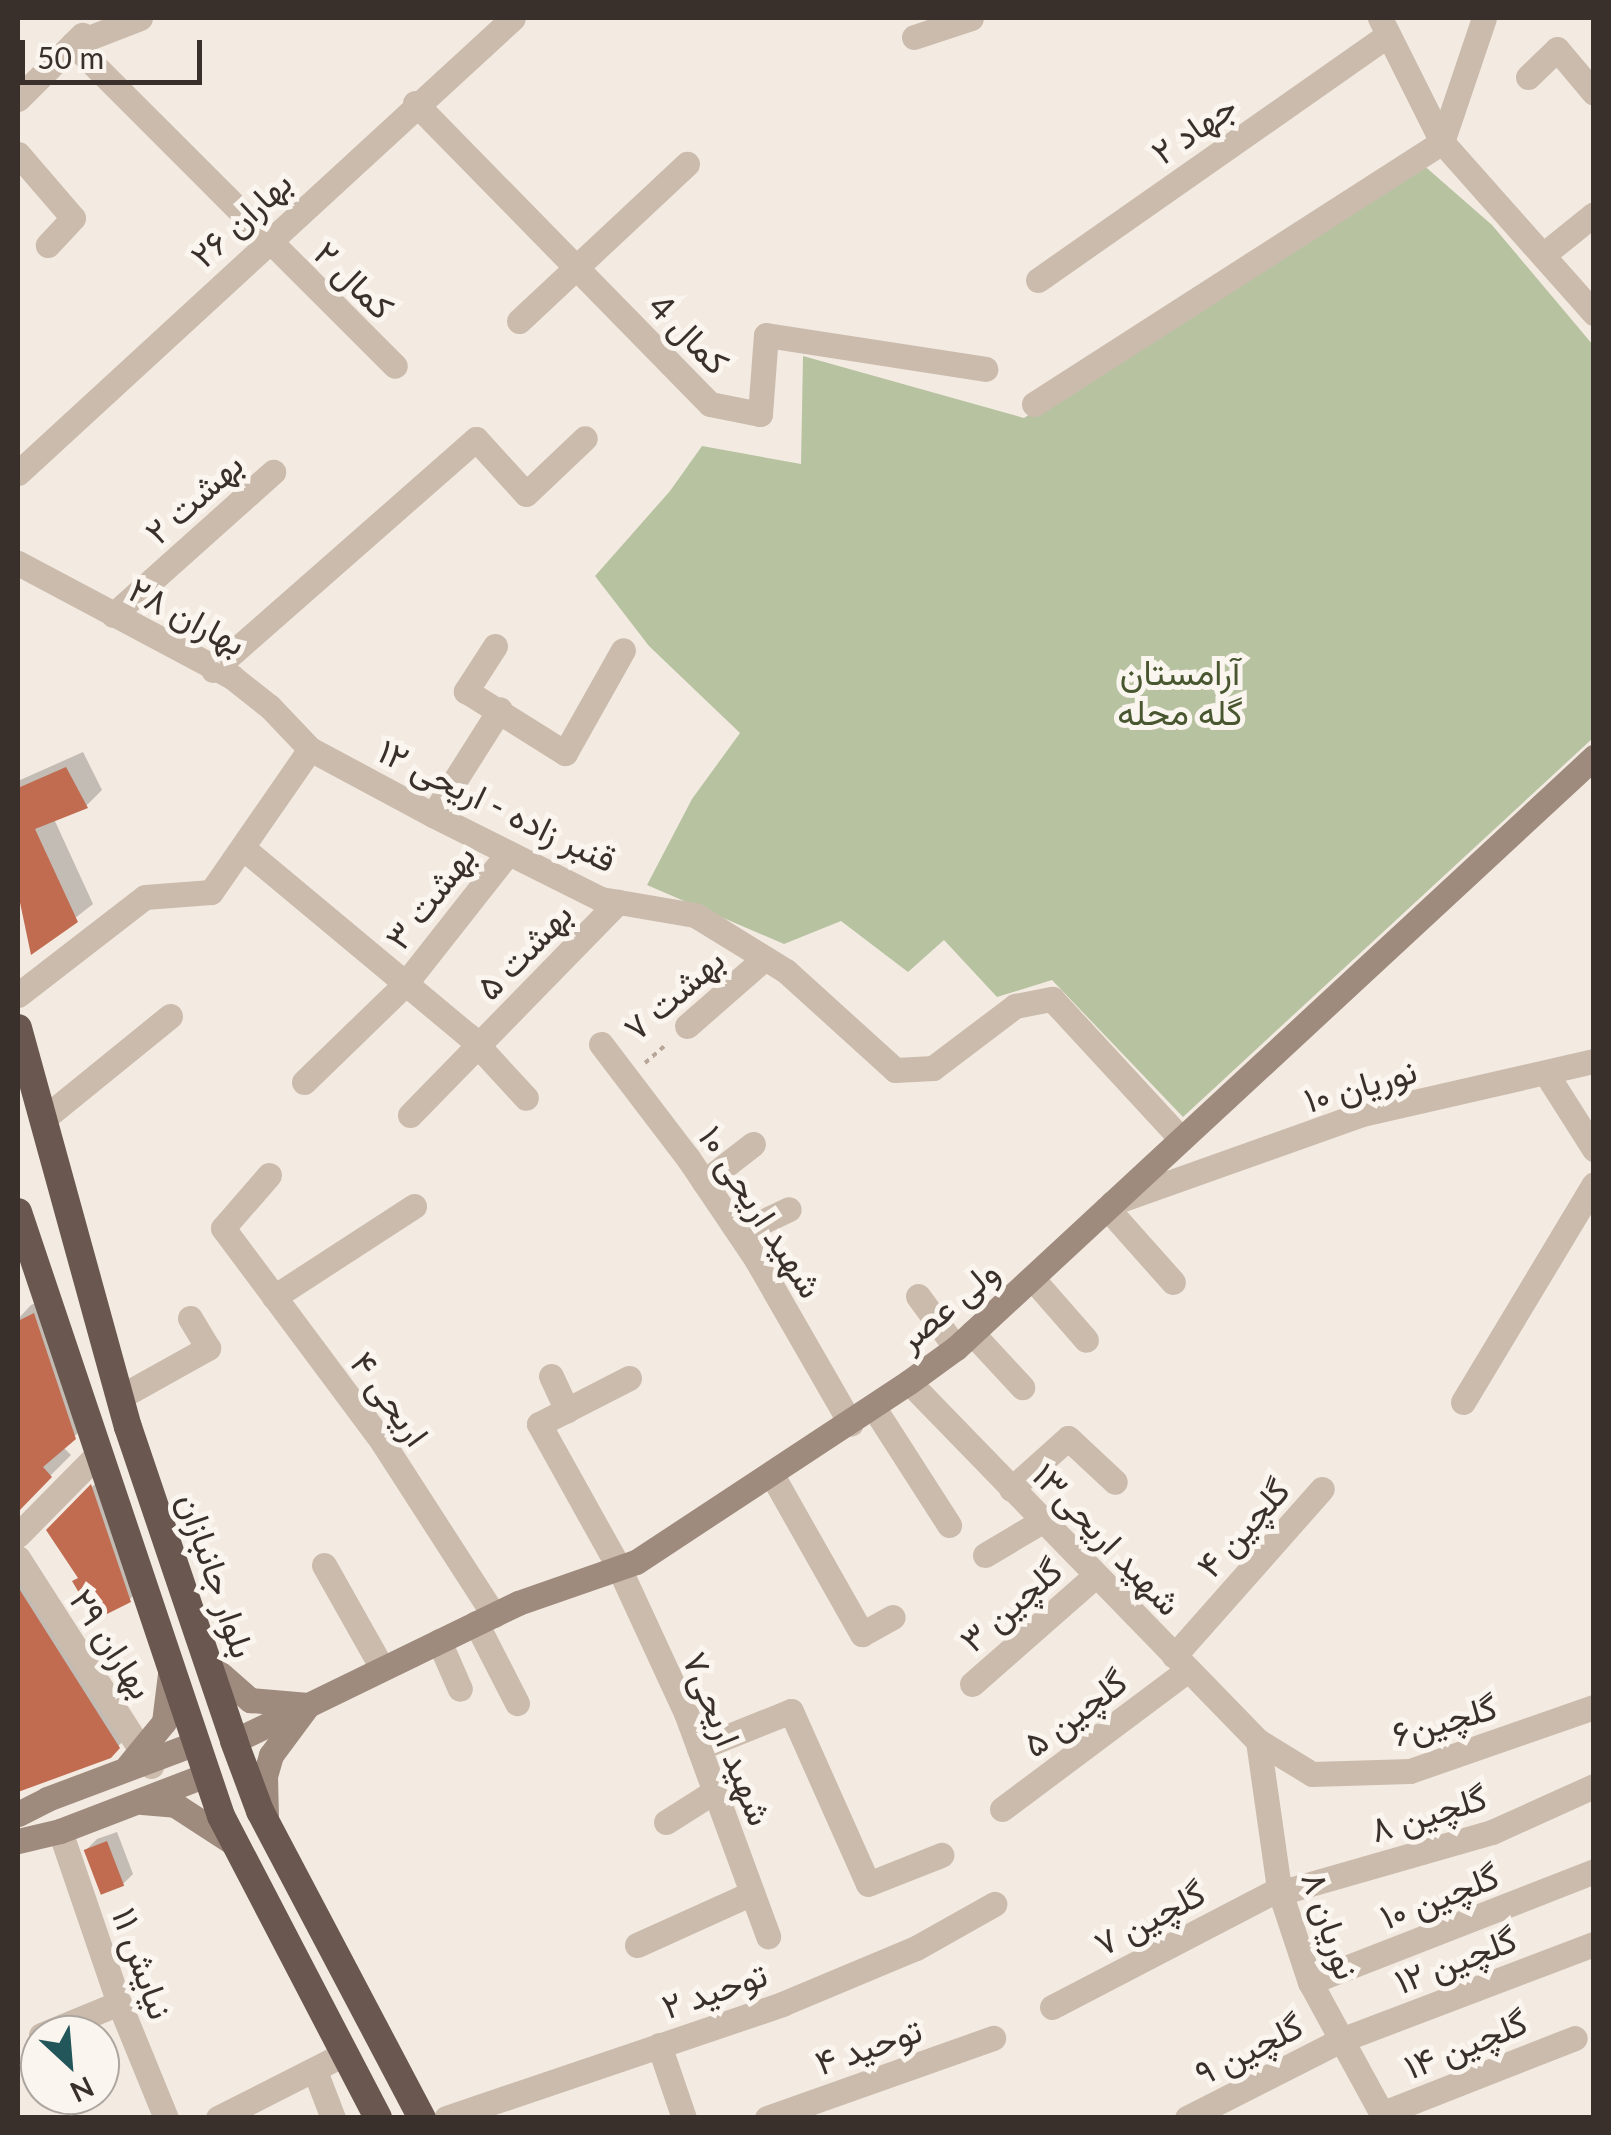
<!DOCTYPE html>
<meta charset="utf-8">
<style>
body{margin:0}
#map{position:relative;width:1611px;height:2135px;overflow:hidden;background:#f3ebe1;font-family:Lato,Vazirmatn,sans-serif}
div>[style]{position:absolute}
.green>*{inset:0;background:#b7c2a1}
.shadow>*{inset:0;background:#0003}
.building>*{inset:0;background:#c16c51;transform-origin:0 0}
.path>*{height:4px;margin-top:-2px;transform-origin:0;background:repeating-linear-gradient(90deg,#b7a597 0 5px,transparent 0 10px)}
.minor>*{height:25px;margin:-12.5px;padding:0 12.5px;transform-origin:12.5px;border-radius:12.5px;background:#cbbbad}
.secondary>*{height:25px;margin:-12.5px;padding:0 12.5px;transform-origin:12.5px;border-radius:12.5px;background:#9f8a7e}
.trunk>*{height:28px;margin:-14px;padding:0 14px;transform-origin:14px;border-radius:14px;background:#6a5850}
span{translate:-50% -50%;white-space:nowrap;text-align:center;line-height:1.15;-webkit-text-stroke:10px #faf5ee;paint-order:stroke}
.street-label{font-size:35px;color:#3a302b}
.park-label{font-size:35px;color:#495730}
.frame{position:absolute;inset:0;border:20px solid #3a302b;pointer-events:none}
.north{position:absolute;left:20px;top:2015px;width:100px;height:100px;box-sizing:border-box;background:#faf5ee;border:2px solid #ada6a0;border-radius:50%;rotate:154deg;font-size:28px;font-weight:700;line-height:40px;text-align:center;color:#3a302b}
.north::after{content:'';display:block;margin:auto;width:35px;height:45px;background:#22565a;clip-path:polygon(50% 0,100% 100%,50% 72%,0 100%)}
.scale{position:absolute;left:20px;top:40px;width:182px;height:45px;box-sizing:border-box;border:5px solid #3a302b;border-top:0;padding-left:12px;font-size:30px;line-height:35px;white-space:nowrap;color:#3a302b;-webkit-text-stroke:8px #faf5ee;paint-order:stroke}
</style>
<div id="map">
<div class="green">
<div style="clip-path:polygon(1413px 156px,1492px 225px,1593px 345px,1593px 738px,1183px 1117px,1052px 980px,997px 997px,944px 940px,908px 972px,841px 921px,784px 944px,647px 885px,692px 799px,740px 733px,649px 646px,595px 576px,670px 491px,702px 446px,801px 464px,803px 356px,1024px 418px)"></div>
</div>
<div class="shadow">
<div style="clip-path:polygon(83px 752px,102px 790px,86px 806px,54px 819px,93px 904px,33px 951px,18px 879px,18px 781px)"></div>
<div style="clip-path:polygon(54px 1295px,95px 1417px,63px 1447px,71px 1455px,19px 1507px,18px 1319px,31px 1305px)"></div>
<div style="clip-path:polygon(106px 1473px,143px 1586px,129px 1600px,80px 1576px,49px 1530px)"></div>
<div style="clip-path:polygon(18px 1540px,139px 1726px,109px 1755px,18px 1789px)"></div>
<div style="clip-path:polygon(117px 1832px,133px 1874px,123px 1884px,86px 1850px,97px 1839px)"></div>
</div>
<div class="building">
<div style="clip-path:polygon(66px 767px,88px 808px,35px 829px,78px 922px,31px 955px,18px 893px,18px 788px)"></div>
<div style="clip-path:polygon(34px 1313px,76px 1439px,43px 1467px,52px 1477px,18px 1512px,18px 1321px)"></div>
<div style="clip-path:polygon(91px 1484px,131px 1602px,95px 1620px,72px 1581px,78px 1578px,46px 1530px)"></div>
<div style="clip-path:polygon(18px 1587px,120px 1748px,111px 1758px,18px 1792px)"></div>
<div style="left:107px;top:1841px;width:48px;height:25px;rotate:69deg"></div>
</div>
<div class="path">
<div style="left:645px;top:1063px;width:30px;rotate:-41deg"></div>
</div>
<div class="minor">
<div style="left:140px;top:18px;width:72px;rotate:158.8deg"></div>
<div style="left:73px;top:44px;width:455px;rotate:45deg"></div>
<div style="left:1380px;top:18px;width:139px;rotate:63.4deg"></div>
<div style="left:1442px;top:142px;width:229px;rotate:48.4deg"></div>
<div style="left:914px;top:37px;width:60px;rotate:-18.4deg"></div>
<div style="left:1528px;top:77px;width:40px;rotate:-44deg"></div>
<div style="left:1557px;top:49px;width:57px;rotate:49.9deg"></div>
<div style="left:18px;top:99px;width:91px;rotate:-45deg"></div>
<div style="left:415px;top:103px;width:421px;rotate:45.6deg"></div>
<div style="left:710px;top:404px;width:51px;rotate:11.3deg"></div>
<div style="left:760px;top:414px;width:79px;rotate:-85.7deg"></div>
<div style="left:766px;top:335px;width:222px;rotate:8.8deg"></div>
<div style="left:1442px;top:142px;width:131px;rotate:-71.3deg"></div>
<div style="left:18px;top:154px;width:84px;rotate:49.3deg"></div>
<div style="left:73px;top:218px;width:37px;rotate:133deg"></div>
<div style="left:1543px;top:255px;width:65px;rotate:-38.8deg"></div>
<div style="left:1038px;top:280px;width:427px;rotate:-35deg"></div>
<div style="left:519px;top:321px;width:230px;rotate:-43.1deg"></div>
<div style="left:1034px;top:404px;width:485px;rotate:-32.7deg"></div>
<div style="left:18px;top:473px;width:672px;rotate:-42.59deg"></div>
<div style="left:18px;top:563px;width:242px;rotate:28deg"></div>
<div style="left:232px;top:677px;width:48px;rotate:38.3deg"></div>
<div style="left:270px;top:707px;width:58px;rotate:46.4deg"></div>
<div style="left:310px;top:749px;width:140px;rotate:28.2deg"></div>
<div style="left:433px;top:815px;width:188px;rotate:26.6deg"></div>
<div style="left:601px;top:899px;width:95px;rotate:9.7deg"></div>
<div style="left:695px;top:915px;width:107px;rotate:31.6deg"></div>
<div style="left:786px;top:971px;width:147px;rotate:42.2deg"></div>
<div style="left:895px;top:1070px;width:38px;rotate:-3deg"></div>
<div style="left:933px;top:1068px;width:103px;rotate:-37.1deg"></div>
<div style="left:1015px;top:1006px;width:38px;rotate:-11deg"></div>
<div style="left:1052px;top:999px;width:190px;rotate:47.3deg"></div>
<div style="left:113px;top:615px;width:215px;rotate:-41.8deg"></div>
<div style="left:495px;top:646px;width:54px;rotate:122.8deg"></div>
<div style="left:466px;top:691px;width:117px;rotate:32.1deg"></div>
<div style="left:565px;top:753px;width:118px;rotate:-60.6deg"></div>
<div style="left:213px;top:670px;width:350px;rotate:-41.3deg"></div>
<div style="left:476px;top:439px;width:74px;rotate:47.7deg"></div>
<div style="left:526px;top:494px;width:81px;rotate:-43.5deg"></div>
<div style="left:433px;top:815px;width:125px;rotate:-57.7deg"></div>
<div style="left:243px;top:848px;width:294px;rotate:39.8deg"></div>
<div style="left:469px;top:1036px;width:84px;rotate:47.4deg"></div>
<div style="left:18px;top:995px;width:160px;rotate:-37.7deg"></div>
<div style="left:145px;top:897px;width:66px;rotate:-4.3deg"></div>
<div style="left:211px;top:892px;width:174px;rotate:-55.3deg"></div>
<div style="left:687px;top:1026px;width:103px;rotate:-41.1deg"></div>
<div style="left:601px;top:1044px;width:143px;rotate:52.7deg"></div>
<div style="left:688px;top:1158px;width:122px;rotate:56deg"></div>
<div style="left:756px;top:1259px;width:190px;rotate:60.1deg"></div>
<div style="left:1547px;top:1075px;width:88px;rotate:57.6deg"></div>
<div style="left:304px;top:1082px;width:141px;rotate:-44.1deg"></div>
<div style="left:405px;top:984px;width:167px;rotate:-51.8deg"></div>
<div style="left:410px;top:1115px;width:298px;rotate:-45.7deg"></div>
<div style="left:42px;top:1120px;width:165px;rotate:-39.1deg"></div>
<div style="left:269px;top:1175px;width:70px;rotate:131deg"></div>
<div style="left:223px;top:1228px;width:268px;rotate:53.3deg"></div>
<div style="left:383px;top:1443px;width:205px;rotate:57.2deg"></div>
<div style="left:704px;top:1182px;width:62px;rotate:-37.8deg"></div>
<div style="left:1112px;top:1203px;width:265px;rotate:-19.6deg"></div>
<div style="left:1362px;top:1114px;width:238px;rotate:-12.9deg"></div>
<div style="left:1107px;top:1208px;width:99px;rotate:48.3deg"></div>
<div style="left:739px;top:1233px;width:55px;rotate:-25.6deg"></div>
<div style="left:1032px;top:1278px;width:82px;rotate:48.9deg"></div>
<div style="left:918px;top:1296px;width:64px;rotate:53.8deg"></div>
<div style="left:274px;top:1297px;width:167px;rotate:-33deg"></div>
<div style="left:972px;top:1333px;width:74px;rotate:47.2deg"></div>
<div style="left:551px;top:1376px;width:38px;rotate:65deg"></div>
<div style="left:629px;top:1378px;width:101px;rotate:152.9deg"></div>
<div style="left:539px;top:1424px;width:165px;rotate:60.9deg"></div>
<div style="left:619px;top:1568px;width:160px;rotate:65.2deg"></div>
<div style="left:686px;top:1713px;width:238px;rotate:69.8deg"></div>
<div style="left:909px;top:1382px;width:501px;rotate:45.81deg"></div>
<div style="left:1258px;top:1741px;width:63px;rotate:31.4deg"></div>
<div style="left:1312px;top:1774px;width:98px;rotate:-1.8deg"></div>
<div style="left:1410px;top:1771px;width:195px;rotate:-19.2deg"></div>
<div style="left:120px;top:1397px;width:101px;rotate:-29.1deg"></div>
<div style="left:208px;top:1348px;width:35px;rotate:-121deg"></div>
<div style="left:1463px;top:1402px;width:254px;rotate:-59deg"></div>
<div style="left:874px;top:1408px;width:139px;rotate:57.3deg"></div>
<div style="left:772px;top:1475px;width:183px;rotate:60.5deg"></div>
<div style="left:862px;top:1634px;width:35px;rotate:-29deg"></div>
<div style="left:1011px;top:1489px;width:76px;rotate:-41.8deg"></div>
<div style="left:1068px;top:1438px;width:64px;rotate:43.1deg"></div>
<div style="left:18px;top:1535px;width:112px;rotate:-45.4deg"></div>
<div style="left:985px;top:1555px;width:66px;rotate:-30.8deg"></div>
<div style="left:18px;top:1558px;width:247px;rotate:57.4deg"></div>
<div style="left:324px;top:1565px;width:118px;rotate:60.6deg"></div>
<div style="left:476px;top:1623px;width:90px;rotate:62.9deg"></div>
<div style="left:439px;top:1641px;width:52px;rotate:66.4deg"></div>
<div style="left:1174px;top:1656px;width:223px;rotate:-48.5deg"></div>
<div style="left:972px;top:1684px;width:164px;rotate:-41.3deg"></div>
<div style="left:1258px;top:1741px;width:149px;rotate:81.9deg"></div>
<div style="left:1279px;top:1889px;width:98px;rotate:71.6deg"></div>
<div style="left:1310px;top:1982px;width:155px;rotate:61.4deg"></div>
<div style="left:699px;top:1748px;width:99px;rotate:-21.9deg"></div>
<div style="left:791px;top:1711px;width:189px;rotate:66deg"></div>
<div style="left:868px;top:1884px;width:79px;rotate:-21.7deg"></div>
<div style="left:1002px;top:1809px;width:232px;rotate:-36.8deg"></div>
<div style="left:666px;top:1822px;width:58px;rotate:-32.3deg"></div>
<div style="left:60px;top:1831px;width:182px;rotate:71.1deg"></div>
<div style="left:119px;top:2003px;width:124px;rotate:67.8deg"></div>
<div style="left:637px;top:1945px;width:126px;rotate:-24.3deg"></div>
<div style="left:1310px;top:1982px;width:305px;rotate:-21.3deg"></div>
<div style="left:1052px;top:2007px;width:256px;rotate:-27.5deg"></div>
<div style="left:1279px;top:1889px;width:14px"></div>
<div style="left:1293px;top:1889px;width:207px;rotate:-16deg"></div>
<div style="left:1492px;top:1832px;width:112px;rotate:-24.3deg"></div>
<div style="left:41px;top:2035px;width:84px;rotate:-22.3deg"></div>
<div style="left:659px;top:2045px;width:77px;rotate:71.1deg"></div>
<div style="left:315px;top:2071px;width:50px;rotate:69deg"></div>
<div style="left:1381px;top:2114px;width:208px;rotate:-21.4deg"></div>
<div style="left:218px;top:2118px;width:141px;rotate:-26.9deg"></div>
<div style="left:446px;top:2118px;width:355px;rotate:-18.7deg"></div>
<div style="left:782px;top:2004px;width:145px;rotate:-22.7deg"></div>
<div style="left:916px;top:1948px;width:90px;rotate:-29.4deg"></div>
<div style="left:767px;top:2118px;width:240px;rotate:-19.5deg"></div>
<div style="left:1187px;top:2118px;width:173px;rotate:-26.9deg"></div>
<div style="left:1341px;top:2040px;width:271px;rotate:-20.8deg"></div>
</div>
<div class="secondary">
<div style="left:209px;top:1664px;width:55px;rotate:41.3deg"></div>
<div style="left:250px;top:1700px;width:58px;rotate:4.9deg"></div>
<div style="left:308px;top:1705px;width:62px;rotate:126.5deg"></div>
<div style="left:271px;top:1755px;width:22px;rotate:106deg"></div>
<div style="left:265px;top:1776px;width:42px;rotate:88.6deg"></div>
<div style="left:234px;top:1741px;width:316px;rotate:-25.9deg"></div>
<div style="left:518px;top:1603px;width:125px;rotate:-19.2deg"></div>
<div style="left:636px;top:1562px;width:327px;rotate:-33.4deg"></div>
<div style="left:909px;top:1382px;width:58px;rotate:-35.9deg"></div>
<div style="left:956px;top:1348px;width:870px;rotate:-42.81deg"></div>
<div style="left:128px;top:1766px;width:57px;rotate:-50.7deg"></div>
<div style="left:164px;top:1722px;width:48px;rotate:-82.9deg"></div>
<div style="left:142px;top:1802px;width:33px;rotate:5deg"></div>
<div style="left:175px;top:1805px;width:72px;rotate:33deg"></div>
<div style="left:18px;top:1814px;width:33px;rotate:-27deg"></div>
<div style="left:47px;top:1799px;width:156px;rotate:-20.6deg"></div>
<div style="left:18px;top:1841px;width:43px;rotate:-13.4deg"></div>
<div style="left:60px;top:1831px;width:156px;rotate:-21deg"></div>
</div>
<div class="trunk">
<div style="left:18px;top:1028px;width:414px;rotate:74.6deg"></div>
<div style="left:128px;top:1427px;width:331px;rotate:71.3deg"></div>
<div style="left:234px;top:1741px;width:75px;rotate:69.6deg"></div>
<div style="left:260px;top:1811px;width:347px;rotate:62.2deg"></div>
<div style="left:18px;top:1212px;width:637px;rotate:71.42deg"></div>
<div style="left:221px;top:1816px;width:340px;rotate:62.5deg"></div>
</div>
<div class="street-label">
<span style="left:1193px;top:128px;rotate:-35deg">جهاد ۲</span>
<span style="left:240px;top:218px;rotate:-43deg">بهاران ۲۶</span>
<span style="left:355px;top:279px;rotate:44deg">کمال ۲</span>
<span style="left:690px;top:333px;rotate:45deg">کمال 4</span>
<span style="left:193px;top:497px;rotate:-42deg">بهشت ۲</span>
<span style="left:188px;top:615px;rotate:28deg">بهاران ۲۸</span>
<span style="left:498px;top:804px;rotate:26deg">قنبر زاده - اریحی ۱۲</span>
<span style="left:429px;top:896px;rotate:-52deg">بهشت ۳</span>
<span style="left:523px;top:950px;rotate:-46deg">بهشت ۵</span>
<span style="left:673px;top:993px;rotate:-41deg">بهشت ۷</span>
<span style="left:1360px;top:1084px;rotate:-16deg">نوریان ۱۰</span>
<span style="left:762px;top:1211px;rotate:57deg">شهید اریحی ۱۰</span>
<span style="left:947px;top:1304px;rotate:-40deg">ولی عصر</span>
<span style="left:391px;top:1398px;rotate:54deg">اریحی ۴</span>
<span style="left:1242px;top:1527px;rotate:-48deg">گلچین ۴</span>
<span style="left:1108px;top:1538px;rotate:46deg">شهید اریحی۱۳</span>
<span style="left:218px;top:1575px;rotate:71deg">بلوار جانبازان</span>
<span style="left:1010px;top:1604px;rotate:-41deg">گلچین ۳</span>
<span style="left:113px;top:1643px;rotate:57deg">بهاران ۲۹</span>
<span style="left:1074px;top:1712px;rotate:-37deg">گلچین ۵</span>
<span style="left:1444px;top:1719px;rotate:-16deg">گلچین۶</span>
<span style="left:729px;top:1738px;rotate:68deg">شهید اریحی۷</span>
<span style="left:1428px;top:1812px;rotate:-17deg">گلچین ۸</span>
<span style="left:1439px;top:1895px;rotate:-21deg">گلچین ۱۰</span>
<span style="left:1149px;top:1917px;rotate:-28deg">گلچین ۷</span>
<span style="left:1332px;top:1925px;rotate:71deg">نوریان ۸</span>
<span style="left:1455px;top:1959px;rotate:-21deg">گلچین ۱۲</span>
<span style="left:144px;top:1963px;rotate:70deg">نیایش ۱۱</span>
<span style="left:714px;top:1989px;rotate:-19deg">توحید ۲</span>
<span style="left:1465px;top:2043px;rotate:-22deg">گلچین ۱۴</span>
<span style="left:868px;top:2045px;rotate:-19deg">توحید ۴</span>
<span style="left:1248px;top:2048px;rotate:-27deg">گلچین ۹</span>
</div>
<div class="park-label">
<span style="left:1180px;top:691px">آرامستان<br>گله محله</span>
</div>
<div class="frame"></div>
<div class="north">N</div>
<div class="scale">50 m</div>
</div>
